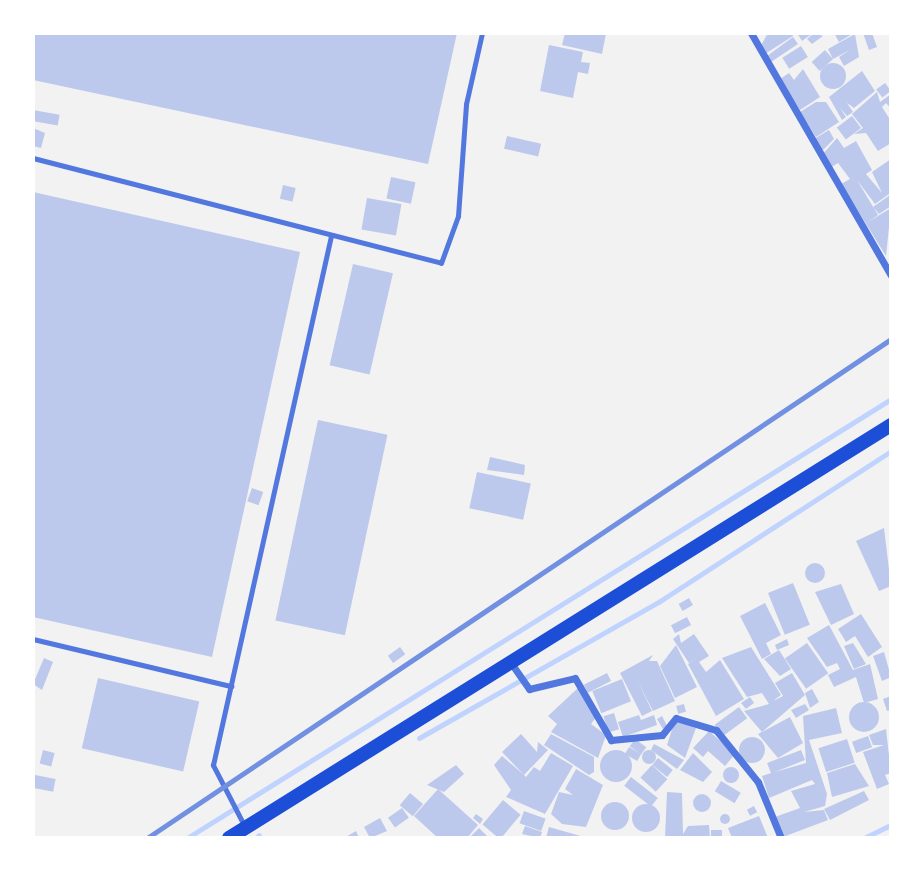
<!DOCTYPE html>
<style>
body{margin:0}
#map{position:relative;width:924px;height:871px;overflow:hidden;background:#f2f2f2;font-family:Literata,serif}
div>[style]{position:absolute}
.stream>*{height:5px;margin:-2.5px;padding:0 2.5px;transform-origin:2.5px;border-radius:2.5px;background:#bfd3fe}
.building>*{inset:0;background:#bdc9ec;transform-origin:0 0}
.round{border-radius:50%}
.service>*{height:5px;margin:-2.5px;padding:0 2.5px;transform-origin:2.5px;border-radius:2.5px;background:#5277de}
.minor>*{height:7px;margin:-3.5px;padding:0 3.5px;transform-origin:3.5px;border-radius:3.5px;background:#5277de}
.secondary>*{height:14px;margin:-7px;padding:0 7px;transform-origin:7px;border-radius:7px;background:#1d4ed8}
.rail>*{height:5px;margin:-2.5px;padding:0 2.5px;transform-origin:2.5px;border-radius:2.5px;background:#7290e2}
span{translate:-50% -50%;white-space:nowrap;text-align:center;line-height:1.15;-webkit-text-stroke:5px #fff;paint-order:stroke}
.frame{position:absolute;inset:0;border:35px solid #fff;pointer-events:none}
</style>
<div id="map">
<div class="stream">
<div style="left:419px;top:738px;width:277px;rotate:-29.6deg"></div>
<div style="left:660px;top:601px;width:275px;rotate:-33deg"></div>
<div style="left:187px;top:838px;width:830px;rotate:-31.95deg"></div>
<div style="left:256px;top:838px;width:4px;rotate:-45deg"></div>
<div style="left:864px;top:838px;width:30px;rotate:-26deg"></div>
</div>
<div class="building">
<div style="clip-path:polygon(33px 33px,457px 33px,428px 164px,33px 80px)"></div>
<div style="clip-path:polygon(565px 33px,606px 33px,602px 54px,562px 45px)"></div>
<div style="clip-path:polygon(768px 33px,792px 33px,793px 36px,765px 54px,760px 47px)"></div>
<div style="clip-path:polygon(797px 33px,813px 33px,802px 41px)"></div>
<div style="clip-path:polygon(814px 33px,823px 36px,812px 44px,807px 39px)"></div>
<div style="clip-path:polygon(834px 33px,854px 33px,839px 42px)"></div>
<div style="clip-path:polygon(863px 33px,872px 33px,877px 47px,869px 50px)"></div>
<div style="clip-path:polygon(855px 34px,859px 57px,844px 66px,839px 57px,850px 50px,833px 59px,828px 49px)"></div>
<div style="clip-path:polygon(793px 37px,798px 44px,771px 62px,767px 56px)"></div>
<div style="clip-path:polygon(549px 45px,583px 52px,581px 62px,590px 63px,588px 74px,578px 72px,573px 98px,540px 91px)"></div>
<div style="left:801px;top:46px;width:13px;height:22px;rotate:58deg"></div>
<div style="left:825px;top:50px;width:12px;height:18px;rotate:48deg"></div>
<div class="round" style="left:820px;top:63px;width:26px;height:26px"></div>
<div style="clip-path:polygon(803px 69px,820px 97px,800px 110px,780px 79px,789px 73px,794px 80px)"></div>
<div style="clip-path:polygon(862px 71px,875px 91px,854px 108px,847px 103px,853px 112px,847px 116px,840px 108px,846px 117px,842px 120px,829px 97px)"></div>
<div style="left:885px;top:83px;width:10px;height:11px;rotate:53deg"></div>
<div style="clip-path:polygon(877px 92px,880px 102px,891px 94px,891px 109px,886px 103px,882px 107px,891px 121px,891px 143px,878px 151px,866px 133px,854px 134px,863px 128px,852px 114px)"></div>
<div style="clip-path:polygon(816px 102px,826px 102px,839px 122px,816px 137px,800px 112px)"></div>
<div style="left:33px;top:110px;width:27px;height:11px;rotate:10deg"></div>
<div style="left:852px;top:116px;width:15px;height:19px;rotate:53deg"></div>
<div style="clip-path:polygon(33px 128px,45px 133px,41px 148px,33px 146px)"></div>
<div style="clip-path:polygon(829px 130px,834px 139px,822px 151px,814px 139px)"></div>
<div style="left:507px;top:136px;width:35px;height:13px;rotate:13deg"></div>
<div style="clip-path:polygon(837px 138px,844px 148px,856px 141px,872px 170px,866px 174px,882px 193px,872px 172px,891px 159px,889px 194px,875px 204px,857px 180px,878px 215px,868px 222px,891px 208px,886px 256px,841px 184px,850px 179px,838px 163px,830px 168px,822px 155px)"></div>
<div style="left:391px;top:177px;width:25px;height:22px;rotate:12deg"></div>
<div style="left:283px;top:185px;width:13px;height:14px;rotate:13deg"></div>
<div style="clip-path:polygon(33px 192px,300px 252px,212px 657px,33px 617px)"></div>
<div style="clip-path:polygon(890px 195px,891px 206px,879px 214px,873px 207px)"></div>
<div style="left:367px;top:198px;width:35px;height:32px;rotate:10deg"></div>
<div style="left:353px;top:264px;width:41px;height:104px;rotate:13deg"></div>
<div style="left:318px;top:420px;width:71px;height:205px;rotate:12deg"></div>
<div style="clip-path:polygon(490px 457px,525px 465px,524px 475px,487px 470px)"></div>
<div style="left:477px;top:472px;width:55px;height:37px;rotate:12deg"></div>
<div style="left:252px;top:488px;width:12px;height:14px;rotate:20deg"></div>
<div style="clip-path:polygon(884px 528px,891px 586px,879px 591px,856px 541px)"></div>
<div class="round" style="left:805px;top:563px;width:20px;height:20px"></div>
<div style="left:793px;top:583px;width:45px;height:27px;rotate:68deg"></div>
<div style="clip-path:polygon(841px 584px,854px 614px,831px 625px,815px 592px)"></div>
<div style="left:689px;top:598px;width:8px;height:12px;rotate:60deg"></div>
<div style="clip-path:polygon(765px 603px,781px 635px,766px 643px,771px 654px,762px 659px,740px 616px)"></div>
<div style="clip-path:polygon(861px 614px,882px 647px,868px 657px,855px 636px,846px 642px,838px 629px)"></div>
<div style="left:687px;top:617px;width:9px;height:18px;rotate:63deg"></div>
<div style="clip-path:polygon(829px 625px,853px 670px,870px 664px,878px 699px,864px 703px,856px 677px,834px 687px,828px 675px,840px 669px,837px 663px,827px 667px,807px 638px)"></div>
<div style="clip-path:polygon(679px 634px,681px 643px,694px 634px,709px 656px,699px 662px,706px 672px,720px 660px,744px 699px,716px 716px,688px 664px,697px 658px,689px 663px,673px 639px)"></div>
<div style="clip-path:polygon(787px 639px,789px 645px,777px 650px,775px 645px)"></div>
<div style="left:807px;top:643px;width:37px;height:27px;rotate:55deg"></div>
<div style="clip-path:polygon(853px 643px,866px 664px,854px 669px,844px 646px)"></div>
<div style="clip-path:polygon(676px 645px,697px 687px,675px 698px,660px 666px)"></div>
<div style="left:400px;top:647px;width:9px;height:15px;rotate:54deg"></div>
<div style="clip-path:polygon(751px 647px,781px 695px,773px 701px,783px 696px,775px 683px,792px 673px,805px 695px,762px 732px,744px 711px,769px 704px,762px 693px,747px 697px,722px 658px)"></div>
<div style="clip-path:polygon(779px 650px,791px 669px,780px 676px,764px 659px)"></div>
<div style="clip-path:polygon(884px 652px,891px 677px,882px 681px,873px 656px)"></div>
<div style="clip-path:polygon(653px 655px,649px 661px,657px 661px,675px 701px,653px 711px,638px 682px,652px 711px,642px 716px,620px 673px)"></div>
<div style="clip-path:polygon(44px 658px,53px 662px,42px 690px,33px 684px)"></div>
<div style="left:607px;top:673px;width:9px;height:26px;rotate:63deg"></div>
<div style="left:98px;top:678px;width:104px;height:72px;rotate:13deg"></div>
<div style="left:622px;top:679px;width:24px;height:32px;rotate:68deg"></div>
<div style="clip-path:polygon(578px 688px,597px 716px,591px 724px,606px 735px,598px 758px,551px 732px,557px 724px,548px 716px)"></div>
<div style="clip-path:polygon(812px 689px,819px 702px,810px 708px,805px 693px)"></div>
<div style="clip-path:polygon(891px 696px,891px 710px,887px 711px,883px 699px)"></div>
<div style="clip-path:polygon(750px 697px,754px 703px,746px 709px,741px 703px)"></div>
<div class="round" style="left:849px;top:702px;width:30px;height:30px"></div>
<div style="left:684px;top:704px;width:8px;height:8px;rotate:76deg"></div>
<div style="clip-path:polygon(805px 704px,809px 710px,796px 718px,791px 710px)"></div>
<div style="left:739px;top:707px;width:14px;height:30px;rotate:54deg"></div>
<div style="clip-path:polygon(836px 708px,842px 733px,809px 740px,827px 794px,825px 806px,804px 812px,824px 810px,828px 820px,783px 837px,775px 817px,800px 808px,791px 791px,815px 784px,812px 780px,769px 798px,762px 776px,771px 773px,767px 763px,801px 750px,805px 760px,775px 772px,806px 763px,803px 716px)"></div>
<div style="left:614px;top:713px;width:17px;height:11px;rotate:73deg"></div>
<div style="clip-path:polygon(639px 715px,641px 720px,654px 715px,657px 725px,623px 737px,618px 722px)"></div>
<div style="clip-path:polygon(662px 716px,667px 726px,663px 729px,657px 719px)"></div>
<div style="clip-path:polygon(790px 717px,803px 743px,778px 758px,758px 734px)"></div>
<div style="clip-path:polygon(675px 720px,696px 728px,685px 758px,667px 745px)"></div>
<div style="clip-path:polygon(886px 729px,891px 773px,885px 775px,889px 784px,877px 789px,863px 752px,884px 745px,873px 745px,869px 735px)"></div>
<div style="clip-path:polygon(709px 731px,735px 754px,725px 766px,708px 751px,703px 757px,693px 748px)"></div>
<div style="clip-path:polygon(521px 734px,537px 752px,538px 742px,548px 750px,524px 775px,526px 777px,534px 767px,540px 771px,551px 753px,573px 766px,545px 814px,506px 797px,511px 790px,494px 765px,502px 756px,524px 775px,502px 752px)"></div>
<div style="clip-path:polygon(551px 734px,594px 757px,594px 772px,589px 775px,544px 745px)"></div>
<div style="left:868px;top:736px;width:12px;height:17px;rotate:70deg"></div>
<div class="round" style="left:739px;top:737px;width:26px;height:26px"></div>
<div style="left:635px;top:739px;width:14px;height:9px;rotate:36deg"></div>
<div style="left:847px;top:739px;width:25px;height:30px;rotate:72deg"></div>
<div style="clip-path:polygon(654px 744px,684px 760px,677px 769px,651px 750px)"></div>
<div style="left:629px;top:747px;width:14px;height:8px;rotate:30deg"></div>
<div class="round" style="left:600px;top:750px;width:32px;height:32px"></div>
<div style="left:43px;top:750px;width:12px;height:14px;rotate:14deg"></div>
<div class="round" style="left:642px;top:750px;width:14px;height:14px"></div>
<div style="clip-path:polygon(693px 753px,712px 772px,703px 782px,680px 770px)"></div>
<div style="left:658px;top:758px;width:19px;height:9px;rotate:39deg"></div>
<div style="clip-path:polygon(855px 764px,869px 786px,832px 797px,827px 773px)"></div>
<div style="clip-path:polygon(456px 765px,464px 774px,444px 792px,427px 785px)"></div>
<div style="left:652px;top:765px;width:21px;height:17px;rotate:43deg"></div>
<div class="round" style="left:723px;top:767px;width:16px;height:16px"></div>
<div style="clip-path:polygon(576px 769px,603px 785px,586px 827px,562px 824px,551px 814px,559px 792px,573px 795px,565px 789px)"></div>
<div style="left:35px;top:775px;width:21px;height:13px;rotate:11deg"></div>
<div style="left:631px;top:777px;width:34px;height:11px;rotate:38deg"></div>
<div style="left:721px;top:781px;width:23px;height:12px;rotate:31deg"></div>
<div style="clip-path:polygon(438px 789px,478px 825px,467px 838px,438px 838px,414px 816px)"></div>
<div style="clip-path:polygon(864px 791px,869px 800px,830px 820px,824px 809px)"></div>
<div style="clip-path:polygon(667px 792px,682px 793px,683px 834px,688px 826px,709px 825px,710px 838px,665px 838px)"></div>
<div style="left:410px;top:793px;width:17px;height:16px;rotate:40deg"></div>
<div class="round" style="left:693px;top:794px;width:18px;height:18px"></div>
<div style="left:503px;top:800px;width:23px;height:32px;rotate:40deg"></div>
<div class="round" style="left:601px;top:802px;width:28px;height:28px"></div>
<div class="round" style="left:632px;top:804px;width:28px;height:28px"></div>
<div style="left:754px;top:806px;width:7px;height:8px;rotate:63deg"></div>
<div style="left:402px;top:808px;width:12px;height:17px;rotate:55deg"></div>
<div style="left:524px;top:811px;width:23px;height:13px;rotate:20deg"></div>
<div class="round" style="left:720px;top:814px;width:10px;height:10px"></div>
<div style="clip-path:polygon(476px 814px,483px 819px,480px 824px,473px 818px)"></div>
<div style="clip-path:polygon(759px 816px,768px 838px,732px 838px,728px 828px)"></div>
<div style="clip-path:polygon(380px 818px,387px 831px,370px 838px,364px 827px)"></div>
<div style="clip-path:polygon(525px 826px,542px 832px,540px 838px,522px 834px)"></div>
<div style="clip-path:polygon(549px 827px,584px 837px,584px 838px,546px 838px)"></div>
<div style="clip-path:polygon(479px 828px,489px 838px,469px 838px)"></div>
<div style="left:711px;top:830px;width:11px;height:8px"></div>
<div style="clip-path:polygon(356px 831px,359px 838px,344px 838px)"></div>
</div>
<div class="service">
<div style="left:33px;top:158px;width:421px;rotate:14.4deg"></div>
<div style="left:441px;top:263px;width:50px;rotate:-70.1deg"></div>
<div style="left:458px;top:216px;width:112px;rotate:-85.9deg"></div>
<div style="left:466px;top:104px;width:73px;rotate:-77.3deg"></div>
<div style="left:33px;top:639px;width:204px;rotate:13.4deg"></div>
<div style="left:245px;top:827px;width:70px;rotate:-117.3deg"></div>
<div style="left:213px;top:765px;width:542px;rotate:-77.43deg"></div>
</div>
<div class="minor">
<div style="left:751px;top:33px;width:280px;rotate:60deg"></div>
<div style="left:511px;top:663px;width:32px;rotate:55deg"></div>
<div style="left:529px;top:689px;width:47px;rotate:-13.4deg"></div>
<div style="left:575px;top:678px;width:72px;rotate:59.9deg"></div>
<div style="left:611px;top:740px;width:51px;rotate:-5.6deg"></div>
<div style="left:662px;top:735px;width:22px;rotate:-51deg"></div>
<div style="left:676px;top:718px;width:42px;rotate:16.7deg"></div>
<div style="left:716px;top:730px;width:67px;rotate:51.1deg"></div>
<div style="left:758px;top:782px;width:61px;rotate:67.7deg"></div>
</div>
<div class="secondary">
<div style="left:229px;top:838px;width:780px;rotate:-31.96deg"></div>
</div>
<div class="rail">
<div style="left:147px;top:838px;width:896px;rotate:-33.85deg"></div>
</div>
<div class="frame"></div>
</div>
